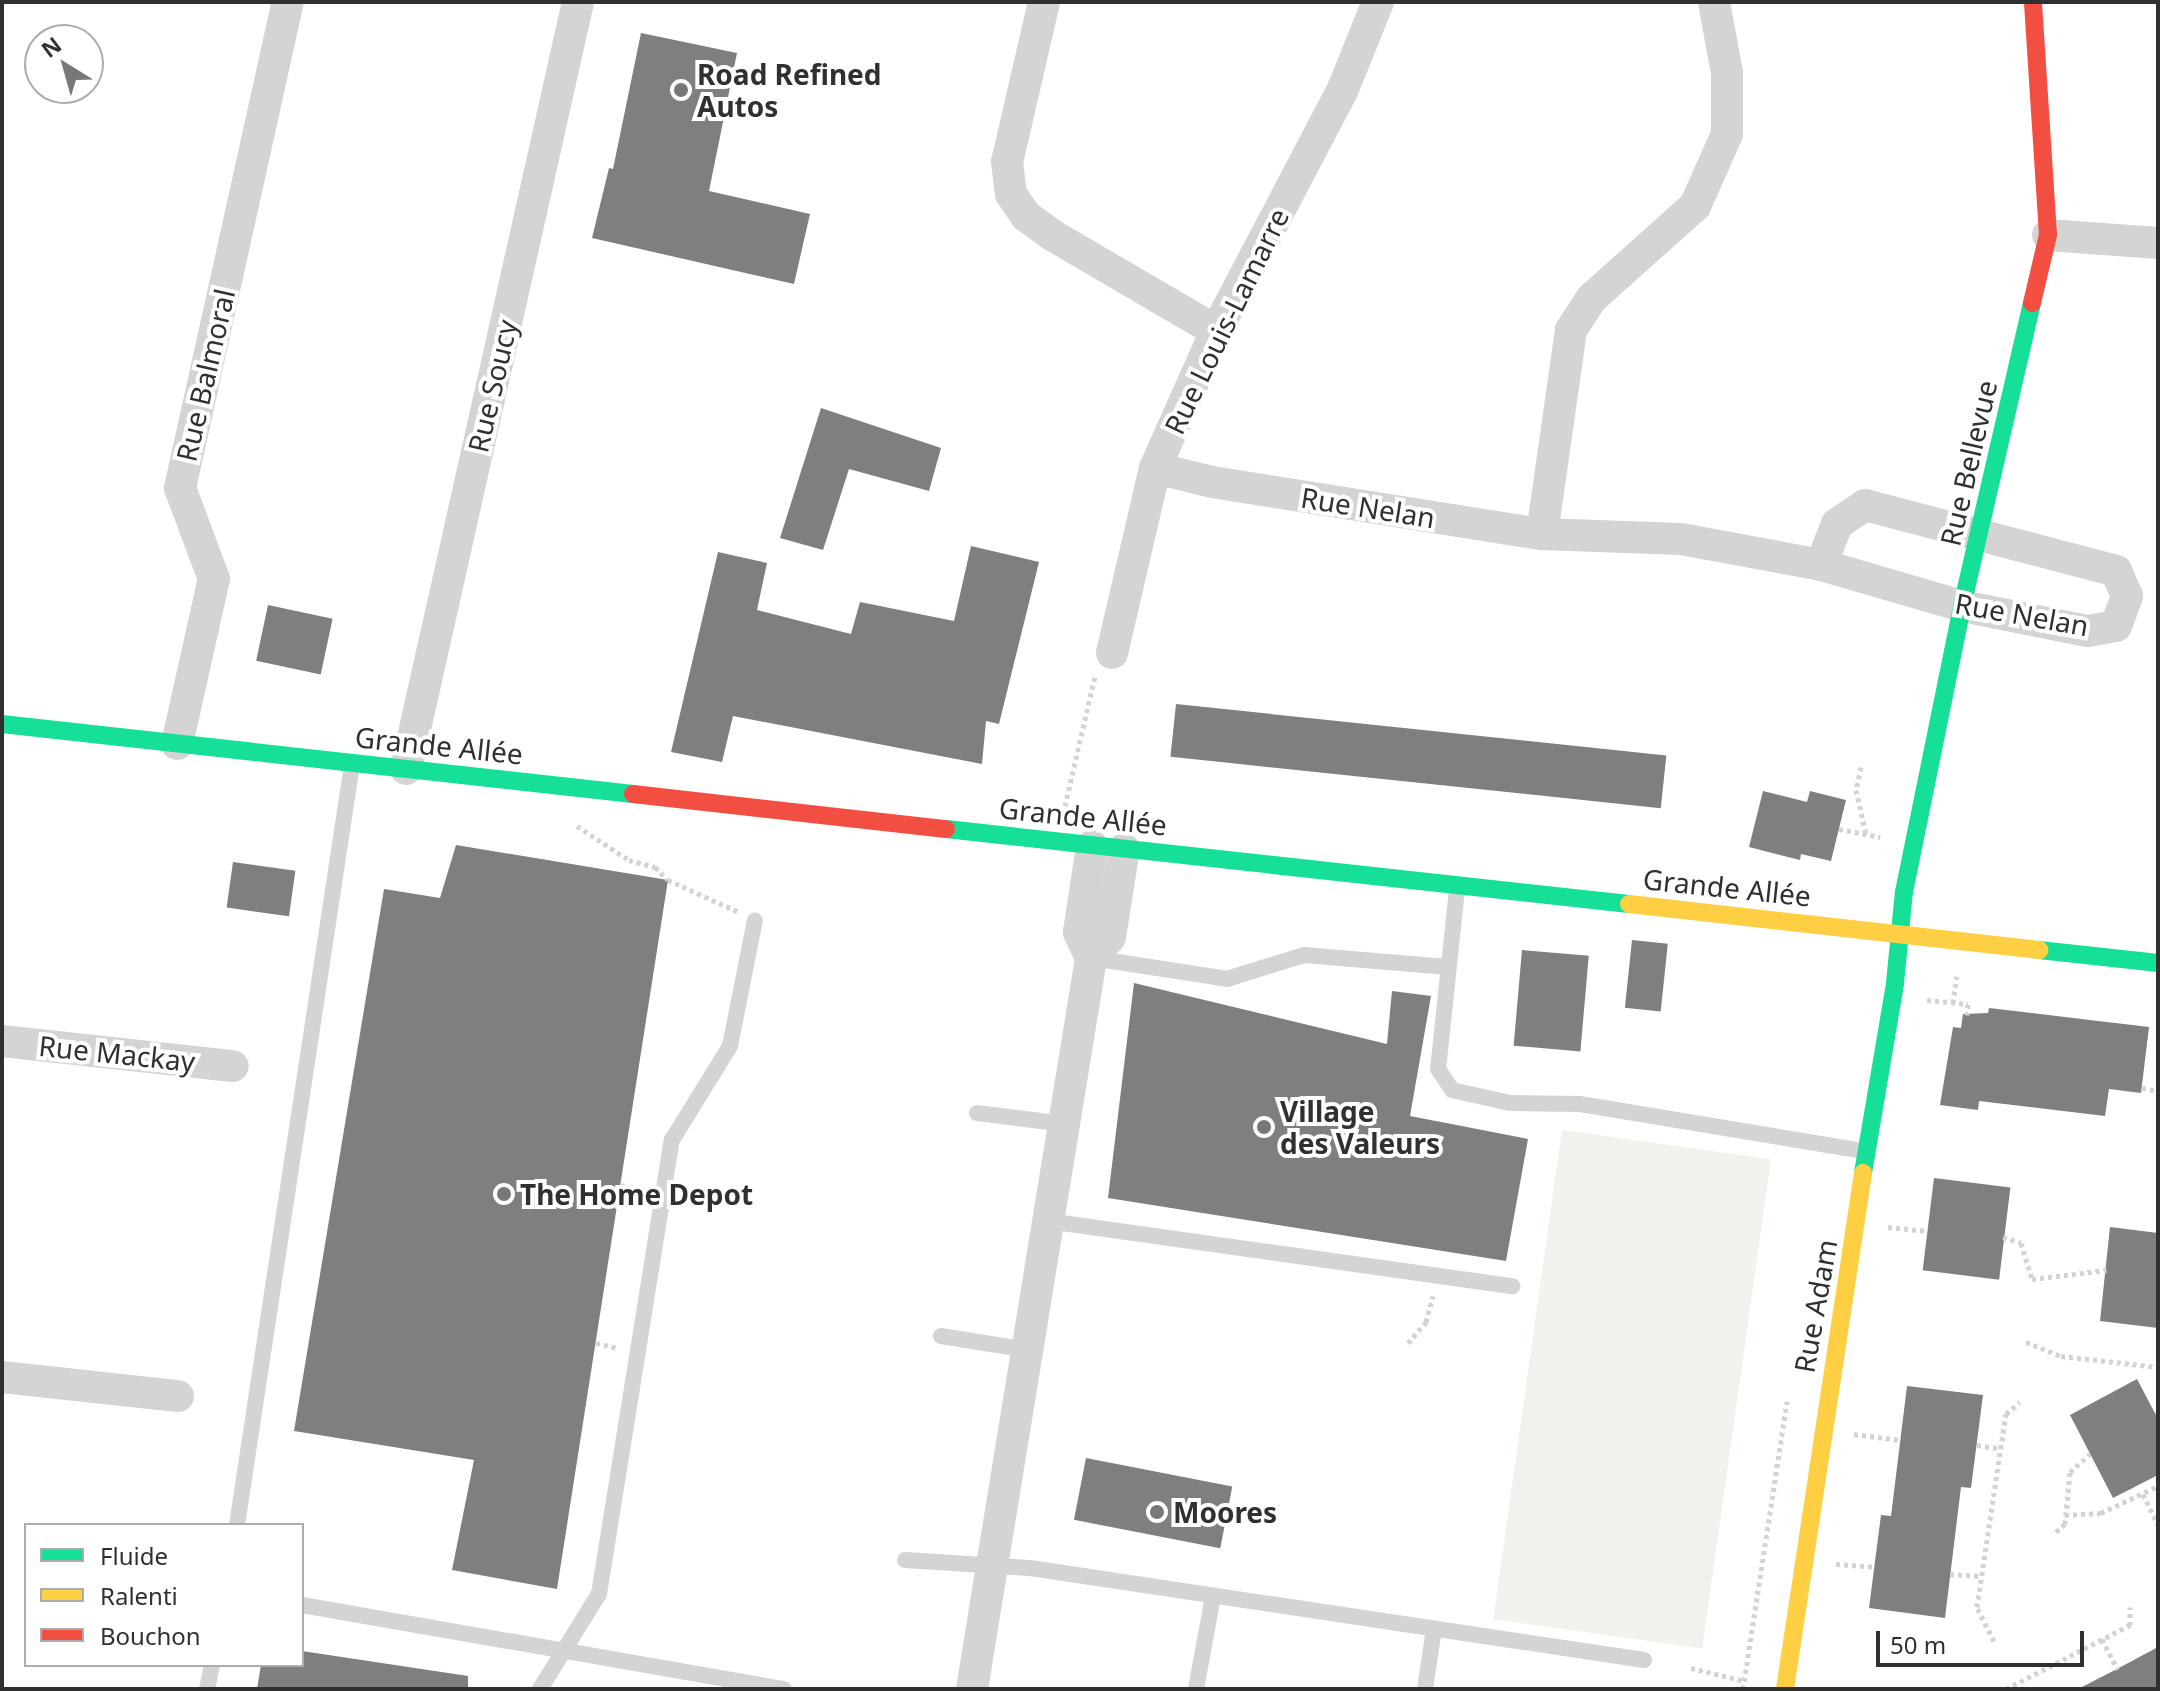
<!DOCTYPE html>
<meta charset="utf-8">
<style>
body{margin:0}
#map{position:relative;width:2160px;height:1691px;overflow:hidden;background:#fff;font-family:"Noto Sans",sans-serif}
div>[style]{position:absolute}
.green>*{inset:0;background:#f0f2ec;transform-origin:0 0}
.building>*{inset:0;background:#7f7f7f;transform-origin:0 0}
.path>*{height:5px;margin-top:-2.5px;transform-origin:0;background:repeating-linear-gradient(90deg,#d3d3d3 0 4px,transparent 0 8px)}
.lane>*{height:16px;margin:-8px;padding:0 8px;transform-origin:8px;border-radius:8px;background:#d4d4d4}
.street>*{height:32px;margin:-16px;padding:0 16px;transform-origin:16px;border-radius:16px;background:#d4d4d4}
.fast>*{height:18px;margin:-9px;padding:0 9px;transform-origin:9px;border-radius:9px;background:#16e098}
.slow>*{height:18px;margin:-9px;padding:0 9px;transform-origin:9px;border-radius:9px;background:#ffcf43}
.jam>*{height:18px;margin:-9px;padding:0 9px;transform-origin:9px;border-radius:9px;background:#f24e42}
.dots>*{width:22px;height:22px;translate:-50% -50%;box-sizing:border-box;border:4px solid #fff;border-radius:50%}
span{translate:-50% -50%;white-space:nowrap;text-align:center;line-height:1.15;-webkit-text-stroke:8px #fff;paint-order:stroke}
.poi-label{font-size:28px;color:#303030;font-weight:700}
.left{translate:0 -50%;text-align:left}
.street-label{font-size:28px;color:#303030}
.frame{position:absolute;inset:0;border:4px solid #303030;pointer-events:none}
.legend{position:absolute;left:24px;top:1523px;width:280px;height:144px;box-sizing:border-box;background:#fff;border:2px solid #acacac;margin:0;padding:10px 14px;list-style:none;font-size:24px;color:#303030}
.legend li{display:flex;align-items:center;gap:16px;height:40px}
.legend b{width:40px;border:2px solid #acacac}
.north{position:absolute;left:24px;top:24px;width:80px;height:80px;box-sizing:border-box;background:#fff;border:2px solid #acacac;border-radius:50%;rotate:323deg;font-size:22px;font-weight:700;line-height:32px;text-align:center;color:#303030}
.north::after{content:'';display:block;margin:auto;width:28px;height:36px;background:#787878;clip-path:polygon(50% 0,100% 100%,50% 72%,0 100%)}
.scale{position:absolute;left:1876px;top:1631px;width:208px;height:36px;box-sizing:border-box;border:4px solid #303030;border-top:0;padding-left:10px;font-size:24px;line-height:28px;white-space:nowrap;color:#303030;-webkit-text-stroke:6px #fff;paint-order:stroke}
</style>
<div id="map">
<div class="green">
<div style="left:1562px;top:1130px;width:211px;height:494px;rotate:8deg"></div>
</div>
<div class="building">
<div style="clip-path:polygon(641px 33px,737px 53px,709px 191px,810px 214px,794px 284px,592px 238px,609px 168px,613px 169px)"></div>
<div style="clip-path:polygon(821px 408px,941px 448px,929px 491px,849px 469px,823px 550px,780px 538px)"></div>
<div style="clip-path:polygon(971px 546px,1039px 562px,999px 724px,986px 721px,982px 764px,733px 716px,722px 762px,671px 752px,718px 552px,767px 563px,757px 610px,851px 634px,860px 602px,954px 621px)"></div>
<div style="left:268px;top:605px;width:66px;height:57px;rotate:12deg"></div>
<div style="left:1176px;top:704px;width:493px;height:53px;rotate:6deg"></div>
<div style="clip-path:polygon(1763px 791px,1807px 802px,1810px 791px,1846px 800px,1831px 861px,1801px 854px,1800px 860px,1749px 847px)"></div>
<div style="clip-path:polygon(456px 845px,668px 880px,557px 1589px,452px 1570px,474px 1460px,294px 1431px,384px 889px,440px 898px)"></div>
<div style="left:233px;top:862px;width:63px;height:46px;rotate:8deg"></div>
<div style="left:1632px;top:940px;width:36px;height:68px;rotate:6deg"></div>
<div style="left:1522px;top:950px;width:67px;height:96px;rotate:5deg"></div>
<div style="clip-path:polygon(1134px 983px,1387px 1044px,1392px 991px,1431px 996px,1410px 1116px,1528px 1139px,1506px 1261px,1108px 1198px)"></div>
<div style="clip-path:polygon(1989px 1008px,2149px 1027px,2141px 1093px,2109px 1089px,2105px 1116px,1979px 1101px,1978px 1110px,1940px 1105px,1953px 1027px,1961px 1028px,1963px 1014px,1988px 1013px)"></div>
<div style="left:1934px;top:1178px;width:77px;height:93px;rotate:7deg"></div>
<div style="clip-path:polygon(2110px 1227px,2158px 1233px,2158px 1328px,2100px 1321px)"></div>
<div style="clip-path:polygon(2137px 1379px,2158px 1419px,2158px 1475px,2113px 1498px,2070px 1415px)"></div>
<div style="clip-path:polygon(1907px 1386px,1983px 1395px,1971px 1488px,1961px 1487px,1945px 1618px,1869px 1608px,1881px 1515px,1891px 1516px)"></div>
<div style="left:1086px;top:1458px;width:149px;height:63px;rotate:11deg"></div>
<div style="clip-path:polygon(2158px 1647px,2158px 1689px,2078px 1689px,2117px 1669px)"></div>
<div style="clip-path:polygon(302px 1651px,468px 1676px,468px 1689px,257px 1689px,261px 1665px,302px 1665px)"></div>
</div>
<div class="path">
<div style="left:1861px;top:767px;width:24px;rotate:102deg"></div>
<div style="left:1856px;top:790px;width:45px;rotate:77.2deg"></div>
<div style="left:1065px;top:806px;width:133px;rotate:-77deg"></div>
<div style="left:577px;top:826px;width:62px;rotate:33.2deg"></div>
<div style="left:629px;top:860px;width:27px;rotate:15deg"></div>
<div style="left:655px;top:867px;width:18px;rotate:45deg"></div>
<div style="left:668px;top:880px;width:78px;rotate:24.3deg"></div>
<div style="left:1839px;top:829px;width:42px;rotate:11deg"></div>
<div style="left:1927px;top:1000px;width:41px;rotate:5.6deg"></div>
<div style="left:1968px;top:1004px;width:11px;rotate:95deg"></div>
<div style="left:1953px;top:1003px;width:27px;rotate:-82deg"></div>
<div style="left:2142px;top:1088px;width:16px;rotate:11deg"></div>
<div style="left:621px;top:1185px;width:22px;rotate:10deg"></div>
<div style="left:1888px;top:1227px;width:39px;rotate:6deg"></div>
<div style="left:2003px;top:1237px;width:19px;rotate:18deg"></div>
<div style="left:2021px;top:1243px;width:38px;rotate:73deg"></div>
<div style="left:2032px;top:1279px;width:75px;rotate:-6.9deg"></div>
<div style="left:2026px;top:1342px;width:38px;rotate:22deg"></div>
<div style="left:2061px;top:1356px;width:98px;rotate:6.5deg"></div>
<div style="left:596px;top:1343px;width:23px;rotate:13deg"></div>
<div style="left:1408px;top:1343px;width:28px;rotate:-49deg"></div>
<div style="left:1426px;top:1322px;width:27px;rotate:-75deg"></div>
<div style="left:2156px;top:1414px;width:2px;rotate:-27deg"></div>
<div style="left:1854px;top:1434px;width:47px;rotate:7.3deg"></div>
<div style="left:1977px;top:1445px;width:24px;rotate:9deg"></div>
<div style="left:2143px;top:1494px;width:34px;rotate:64deg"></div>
<div style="left:2065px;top:1515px;width:36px;rotate:-3deg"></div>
<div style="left:2101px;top:1513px;width:63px;rotate:-25.3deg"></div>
<div style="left:2056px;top:1532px;width:12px;rotate:-42deg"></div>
<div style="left:2065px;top:1524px;width:52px;rotate:-84.5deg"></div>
<div style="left:2070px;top:1472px;width:27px;rotate:-42deg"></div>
<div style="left:1836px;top:1564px;width:39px;rotate:4deg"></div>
<div style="left:1950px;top:1574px;width:32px;rotate:4deg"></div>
<div style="left:2102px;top:1639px;width:34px;rotate:63deg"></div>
<div style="left:1994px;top:1641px;width:38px;rotate:-117deg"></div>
<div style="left:1977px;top:1607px;width:195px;rotate:-81.5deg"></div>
<div style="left:2006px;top:1414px;width:18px;rotate:-41deg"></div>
<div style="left:1691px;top:1668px;width:56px;rotate:13.5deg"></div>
<div style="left:1743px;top:1689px;width:291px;rotate:-81.3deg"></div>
<div style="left:2006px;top:1689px;width:140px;rotate:-27.3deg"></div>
<div style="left:2130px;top:1625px;width:18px;rotate:-90deg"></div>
</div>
<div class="lane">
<div style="left:1457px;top:889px;width:181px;rotate:96deg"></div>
<div style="left:1438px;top:1069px;width:25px;rotate:56deg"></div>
<div style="left:1452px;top:1090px;width:59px;rotate:12.6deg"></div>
<div style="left:1510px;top:1103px;width:70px;rotate:0.8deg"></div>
<div style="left:1580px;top:1104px;width:288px;rotate:9.4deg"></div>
<div style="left:1092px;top:958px;width:137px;rotate:8.8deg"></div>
<div style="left:1227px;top:979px;width:81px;rotate:-17.3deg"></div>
<div style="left:1304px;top:955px;width:144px;rotate:4.8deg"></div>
<div style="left:977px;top:1113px;width:88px;rotate:7.2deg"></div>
<div style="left:1048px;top:1221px;width:469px;rotate:8deg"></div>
<div style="left:941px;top:1336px;width:87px;rotate:9.2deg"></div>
<div style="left:237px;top:1525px;width:769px;rotate:-81.4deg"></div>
<div style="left:905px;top:1560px;width:125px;rotate:3.7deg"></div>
<div style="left:1030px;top:1568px;width:621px;rotate:8.52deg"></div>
<div style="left:302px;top:1605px;width:489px;rotate:9.9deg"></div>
<div style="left:207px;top:1689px;width:25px;rotate:-78deg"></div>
<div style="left:540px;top:1689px;width:112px;rotate:-58.2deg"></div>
<div style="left:599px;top:1594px;width:460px;rotate:-80.9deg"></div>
<div style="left:672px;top:1140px;width:110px;rotate:-58.3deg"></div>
<div style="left:730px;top:1046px;width:128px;rotate:-78.8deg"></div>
<div style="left:1196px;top:1689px;width:95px;rotate:-79.6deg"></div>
<div style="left:1425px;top:1689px;width:61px;rotate:-81.5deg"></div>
</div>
<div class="street">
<div style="left:1044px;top:2px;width:164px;rotate:103deg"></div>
<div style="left:1007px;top:162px;width:32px;rotate:83deg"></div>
<div style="left:1011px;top:194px;width:27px;rotate:56deg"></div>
<div style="left:1026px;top:216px;width:32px;rotate:36deg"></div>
<div style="left:1052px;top:235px;width:190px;rotate:30.3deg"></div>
<div style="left:2048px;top:235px;width:110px;rotate:4.2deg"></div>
<div style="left:1155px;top:468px;width:59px;rotate:13.8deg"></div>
<div style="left:1212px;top:482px;width:334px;rotate:9deg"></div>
<div style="left:1542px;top:534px;width:139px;rotate:2.1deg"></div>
<div style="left:1681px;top:539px;width:142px;rotate:10.5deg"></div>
<div style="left:1821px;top:565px;width:44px;rotate:-68.7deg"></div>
<div style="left:1837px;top:524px;width:34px;rotate:-34deg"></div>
<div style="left:1865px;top:505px;width:260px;rotate:14.7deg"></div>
<div style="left:2116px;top:571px;width:27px;rotate:66deg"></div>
<div style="left:2127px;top:596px;width:32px;rotate:110deg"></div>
<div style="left:2116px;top:626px;width:29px;rotate:170deg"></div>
<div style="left:2087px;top:631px;width:127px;rotate:-168.7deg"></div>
<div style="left:1962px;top:606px;width:147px;rotate:-163.8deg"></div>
<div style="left:1542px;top:534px;width:206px;rotate:-81.9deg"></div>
<div style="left:1571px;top:330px;width:38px;rotate:-57deg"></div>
<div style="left:1592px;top:298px;width:138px;rotate:-41.8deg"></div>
<div style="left:1695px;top:206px;width:79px;rotate:-66deg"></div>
<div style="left:1727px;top:134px;width:61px;rotate:-90deg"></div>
<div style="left:1727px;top:73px;width:72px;rotate:-100.4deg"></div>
<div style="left:1112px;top:653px;width:190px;rotate:-76.9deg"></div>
<div style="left:1155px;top:468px;width:150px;rotate:-66deg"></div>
<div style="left:1216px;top:331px;width:273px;rotate:-62.3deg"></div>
<div style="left:1343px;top:89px;width:94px;rotate:-68.1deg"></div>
<div style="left:177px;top:744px;width:169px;rotate:-77.4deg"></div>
<div style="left:214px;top:579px;width:97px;rotate:-110.5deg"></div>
<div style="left:180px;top:488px;width:498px;rotate:-77.5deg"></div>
<div style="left:406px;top:769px;width:786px;rotate:-77.36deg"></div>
<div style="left:1091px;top:958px;width:29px;rotate:-115deg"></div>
<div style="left:1079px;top:932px;width:87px;rotate:-81.4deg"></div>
<div style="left:2px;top:1041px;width:232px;rotate:6.2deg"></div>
<div style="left:2px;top:1377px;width:177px;rotate:6.2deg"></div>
<div style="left:972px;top:1689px;width:741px;rotate:-80.75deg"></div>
<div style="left:1091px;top:958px;width:28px;rotate:-48deg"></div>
<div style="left:1110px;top:937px;width:89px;rotate:-81deg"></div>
</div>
<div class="fast">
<div style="left:2px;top:724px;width:635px;rotate:6.33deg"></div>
<div style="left:946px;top:829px;width:687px;rotate:6.27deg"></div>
<div style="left:2039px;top:950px;width:120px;rotate:6.2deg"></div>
<div style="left:1863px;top:1173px;width:193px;rotate:-80.4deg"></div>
<div style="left:1895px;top:983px;width:91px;rotate:-84.4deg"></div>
<div style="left:1904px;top:892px;width:292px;rotate:-78.5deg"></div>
<div style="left:1962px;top:606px;width:311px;rotate:-77deg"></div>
</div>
<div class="slow">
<div style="left:1629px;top:904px;width:413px;rotate:6.4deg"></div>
<div style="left:1785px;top:1689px;width:522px;rotate:-81.4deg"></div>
</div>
<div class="jam">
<div style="left:2032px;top:303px;width:70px;rotate:-76.8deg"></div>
<div style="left:2048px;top:235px;width:233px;rotate:-93.7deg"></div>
<div style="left:633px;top:794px;width:315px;rotate:6.4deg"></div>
</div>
<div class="dots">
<div style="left:681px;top:90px;background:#787878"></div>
<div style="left:1264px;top:1127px;background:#787878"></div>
<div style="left:504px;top:1194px;background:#787878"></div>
<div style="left:1157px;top:1512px;background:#787878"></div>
</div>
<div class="poi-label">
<span class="left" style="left:697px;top:90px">Road Refined<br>Autos</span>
<span class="left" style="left:1280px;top:1127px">Village<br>des Valeurs</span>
<span class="left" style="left:520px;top:1194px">The Home Depot</span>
<span class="left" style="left:1173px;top:1512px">Moores</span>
</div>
<div class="street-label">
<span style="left:1226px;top:321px;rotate:-64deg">Rue Louis-Lamarre</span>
<span style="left:205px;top:375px;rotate:-77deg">Rue Balmoral</span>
<span style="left:492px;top:386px;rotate:-77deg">Rue Soucy</span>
<span style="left:1968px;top:463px;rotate:-77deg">Rue Bellevue</span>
<span style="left:1368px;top:507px;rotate:9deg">Rue Nelan</span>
<span style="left:2022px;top:614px;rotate:10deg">Rue Nelan</span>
<span style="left:439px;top:745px;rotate:6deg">Grande Allée</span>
<span style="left:1083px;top:816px;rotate:6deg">Grande Allée</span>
<span style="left:1727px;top:887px;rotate:6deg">Grande Allée</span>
<span style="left:117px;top:1053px;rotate:6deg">Rue Mackay</span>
<span style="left:1815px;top:1306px;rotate:-80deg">Rue Adam</span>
</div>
<div class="frame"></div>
<ul class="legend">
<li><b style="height:10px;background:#16e098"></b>Fluide</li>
<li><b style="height:10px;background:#ffcf43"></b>Ralenti</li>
<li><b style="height:10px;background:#f24e42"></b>Bouchon</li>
</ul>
<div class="north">N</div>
<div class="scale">50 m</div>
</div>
